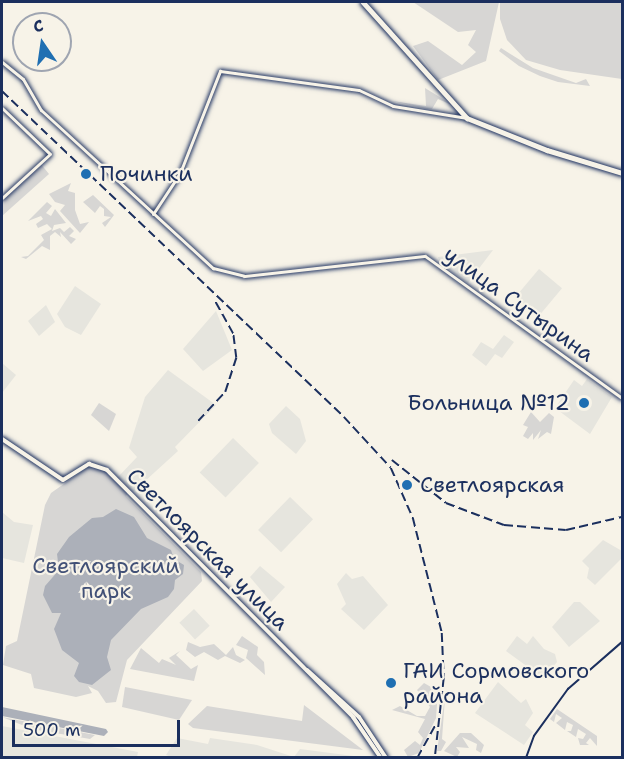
<!DOCTYPE html>
<meta charset="utf-8">
<style>
body{margin:0}
#map{position:relative;width:624px;height:759px;overflow:hidden;background:#f7f3e8;font-family:"Shantell Sans",sans-serif}
div>[style]{position:absolute}
.built>*{inset:0;background:#e6e5de;transform-origin:0 0}
.green>*{inset:0;background:#d7d6d4}
.water>*{inset:0;background:#acb0b9}
.roads{filter:drop-shadow(0 0 2px #1b2f5e) drop-shadow(0 0 2px #1b2f5e)}
.tertiary>*{height:3px;margin:-1.5px;padding:0 1.5px;transform-origin:1.5px;border-radius:1.5px;background:#f7f3e8}
.secondary>*{height:4px;margin:-2px;padding:0 2px;transform-origin:2px;border-radius:2px;background:#f7f3e8}
.primary>*{height:4.5px;margin:-2.25px;padding:0 2.25px;transform-origin:2.25px;border-radius:2.25px;background:#f7f3e8}
.tram>*{height:1.5px;margin:-0.75px;padding:0 0.75px;transform-origin:0.75px;border-radius:0.75px;background:#1b2f5e}
.rail>*{height:1.5px;margin-top:-0.75px;transform-origin:0;background:repeating-linear-gradient(90deg,#1b2f5e 0 9px,transparent 0 13.5px)}
.dots>*{width:16px;height:16px;translate:-50% -50%;box-sizing:border-box;border:3px solid #f7f3e8;border-radius:50%}
span{translate:-50% -50%;white-space:nowrap;text-align:center;line-height:1.15;-webkit-text-stroke:4.5px #f7f3e8;paint-order:stroke}
.poi-label{font-size:22px;color:#1b2f5e}
.left{translate:0 -50%;text-align:left}
.right{translate:-100% -50%;text-align:right}
.street-label{font-size:22px;color:#1b2f5e}
.park-label{font-size:22px;color:#415076}
.frame{position:absolute;inset:0;border:3px solid #1b2f5e;pointer-events:none}
.north{position:absolute;left:12px;top:12px;width:60px;height:60px;box-sizing:border-box;background:#f7f3e8;border:2px solid #9fa5b1;border-radius:50%;rotate:347deg;font-size:16px;font-weight:700;line-height:24px;text-align:center;color:#1b2f5e}
.north::after{content:'';display:block;margin:auto;width:21px;height:27px;background:#1f6fb2;clip-path:polygon(50% 0,100% 100%,50% 72%,0 100%)}
.scale{position:absolute;left:12px;top:720px;width:168px;height:27px;box-sizing:border-box;border:3px solid #1b2f5e;border-top:0;padding-left:8px;font-size:18px;line-height:21px;white-space:nowrap;color:#1b2f5e;-webkit-text-stroke:4px #f7f3e8;paint-order:stroke}
</style>
<div id="map">
<div class="built">
<div style="clip-path:polygon(493px 250px,468px 283px,440px 263px,438px 257px)"></div>
<div style="left:539px;top:269px;width:30px;height:37px;rotate:40deg"></div>
<div style="clip-path:polygon(75px 286px,101px 304px,81px 335px,65px 327px,57px 314px)"></div>
<div style="clip-path:polygon(46px 305px,55px 322px,39px 336px,28px 321px)"></div>
<div style="clip-path:polygon(216px 311px,232px 350px,203px 371px,183px 349px)"></div>
<div style="clip-path:polygon(504px 335px,514px 342px,502px 358px,495px 354px,486px 366px,472px 355px,481px 342px,493px 349px)"></div>
<div style="clip-path:polygon(2px 363px,16px 375px,2px 393px)"></div>
<div style="clip-path:polygon(168px 370px,216px 405px,175px 447px,178px 451px,133px 492px,118px 477px,137px 457px,129px 448px,145px 397px)"></div>
<div style="clip-path:polygon(587px 379px,612px 397px,590px 434px,555px 408px,574px 380px,582px 386px)"></div>
<div style="clip-path:polygon(286px 406px,300px 419px,306px 441px,296px 454px,272px 433px,269px 424px)"></div>
<div style="left:233px;top:438px;width:36px;height:48px;rotate:44deg"></div>
<div style="left:290px;top:497px;width:32px;height:46px;rotate:44deg"></div>
<div style="clip-path:polygon(2px 512px,14px 522px,33px 525px,24px 563px,2px 558px)"></div>
<div style="clip-path:polygon(603px 540px,622px 551px,622px 558px,595px 585px,587px 578px,589px 568px,582px 561px)"></div>
<div style="clip-path:polygon(260px 566px,285px 587px,271px 602px,250px 577px)"></div>
<div style="clip-path:polygon(346px 573px,352px 579px,363px 576px,388px 605px,364px 630px,341px 609px,346px 604px,337px 584px)"></div>
<div style="clip-path:polygon(574px 602px,580px 602px,600px 621px,569px 647px,552px 627px)"></div>
<div style="left:194px;top:609px;width:23px;height:20px;rotate:47deg"></div>
<div style="clip-path:polygon(517px 636px,527px 644px,533px 636px,544px 649px,555px 654px,557px 662px,543px 678px,506px 651px)"></div>
<div style="clip-path:polygon(498px 682px,521px 703px,526px 699px,533px 713px,525px 725px,533px 732px,524px 745px,475px 713px)"></div>
<div style="clip-path:polygon(2px 726px,138px 752px,137px 757px,2px 757px)"></div>
<div style="clip-path:polygon(177px 738px,208px 744px,210px 738px,257px 745px,294px 757px,300px 749px,361px 757px,174px 758px,166px 755px)"></div>
</div>
<div class="green">
<div style="clip-path:polygon(413px 2px,499px 2px,486px 61px,438px 80px,413px 46px,428px 41px,462px 65px,476px 52px,468px 45px,476px 30px,458px 32px)"></div>
<div style="clip-path:polygon(500px 2px,622px 2px,622px 79px,560px 70px,526px 60px,507px 40px,500px 19px)"></div>
<div style="clip-path:polygon(501px 48px,533px 68px,576px 83px,586px 79px,590px 86px,558px 82px,540px 76px,519px 66px,499px 51px)"></div>
<div style="clip-path:polygon(425px 88px,454px 106px,438px 99px,432px 109px,427px 109px,392px 101px,426px 106px)"></div>
<div style="clip-path:polygon(40px 163px,49px 174px,2px 216px,2px 198px)"></div>
<div style="clip-path:polygon(71px 183px,68px 191px,75px 193px,75px 210px,80px 224px,89px 222px,80px 233px,60px 211px,65px 205px,55px 202px,49px 194px)"></div>
<div style="clip-path:polygon(93px 195px,114px 215px,105px 227px,102px 223px,111px 217px,104px 216px,104px 209px,100px 206px,95px 213px,83px 202px)"></div>
<div style="clip-path:polygon(47px 202px,52px 206px,46px 213px,51px 216px,55px 209px,66px 223px,54px 225px,52px 231px,60px 228px,64px 232px,70px 227px,74px 231px,69px 236px,76px 239px,71px 244px,60px 232px,61px 237px,55px 232px,50px 236px,50px 250px,42px 246px,26px 259px,21px 257px,28px 256px,44px 240px,41px 235px,52px 229px,47px 224px,38px 228px,36px 224px,43px 219px,41px 216px,28px 221px)"></div>
<div style="clip-path:polygon(99px 403px,116px 414px,109px 431px,91px 415px)"></div>
<div style="clip-path:polygon(531px 412px,540px 422px,549px 413px,554px 417px,551px 434px,547px 432px,538px 439px,541px 430px,533px 440px,533px 433px,528px 439px,523px 436px,528px 427px,523px 425px)"></div>
<div style="clip-path:polygon(88px 467px,103px 469px,128px 493px,126px 496px,201px 572px,202px 581px,127px 660px,116px 702px,106px 703px,98px 691px,88px 686px,92px 693px,76px 697px,34px 688px,31px 674px,3px 665px,6px 646px,17px 641px,45px 505px,51px 493px)"></div>
<div style="clip-path:polygon(242px 636px,258px 647px,257px 655px,264px 662px,265px 675px,246px 658px,248px 650px,236px 645px)"></div>
<div style="clip-path:polygon(188px 642px,200px 647px,214px 644px,226px 655px,233px 647px,236px 655px,245px 660px,240px 663px,225px 656px,218px 660px,204px 652px,195px 657px,186px 650px)"></div>
<div style="clip-path:polygon(141px 648px,159px 663px,162px 659px,176px 665px,169px 658px,180px 651px,176px 655px,191px 669px,198px 665px,194px 681px,130px 669px)"></div>
<div style="clip-path:polygon(424px 683px,438px 691px,436px 718px,419px 753px,408px 757px,404px 750px,415px 741px,420px 745px,423px 738px,418px 732px,425px 719px,392px 710px,400px 706px,417px 716px,425px 716px,430px 707px,417px 690px)"></div>
<div style="clip-path:polygon(125px 687px,192px 700px,179px 720px,122px 707px)"></div>
<div style="clip-path:polygon(445px 697px,442px 739px,446px 742px,441px 751px,437px 751px)"></div>
<div style="clip-path:polygon(304px 705px,363px 750px,193px 728px,188px 724px,207px 706px,302px 721px)"></div>
<div style="clip-path:polygon(557px 709px,597px 736px,597px 746px,590px 738px,586px 743px,589px 745px,580px 745px,578px 738px,583px 739px,586px 734px,578px 729px,576px 737px,567px 731px,571px 731px,573px 725px,567px 722px,565px 730px,556px 723px,562px 718px,556px 714px,554px 722px,550px 719px)"></div>
<div style="clip-path:polygon(2px 717px,95px 735px,90px 739px,32px 729px)"></div>
<div style="clip-path:polygon(460px 733px,471px 733px,484px 745px,481px 753px,476px 750px,477px 744px,462px 737px,469px 748px,456px 747px,460px 752px,457px 757px,444px 751px)"></div>
</div>
<div class="water">
<div style="clip-path:polygon(116px 509px,134px 517px,147px 538px,171px 550px,174px 559px,184px 565px,183px 574px,175px 580px,174px 589px,168px 597px,141px 609px,111px 640px,107px 657px,111px 670px,92px 685px,79px 682px,74px 676px,79px 663px,62px 650px,54px 629px,61px 613px,52px 613px,43px 595px,45px 586px,59px 570px,57px 554px,69px 537px,92px 518px,103px 517px)"></div>
<div style="clip-path:polygon(2px 707px,106px 729px,108px 732px,104px 736px,2px 716px)"></div>
</div>
<div class="roads">
<div class="tertiary">
<div style="left:2px;top:62px;width:27px;rotate:39deg"></div>
<div style="left:23px;top:79px;width:36px;rotate:60deg"></div>
<div style="left:41px;top:110px;width:234px;rotate:42.6deg"></div>
<div style="left:213px;top:268px;width:32px;rotate:14deg"></div>
<div style="left:244px;top:276px;width:182px;rotate:-6.3deg"></div>
<div style="left:425px;top:256px;width:243px;rotate:35.8deg"></div>
<div style="left:2px;top:108px;width:66px;rotate:43.8deg"></div>
<div style="left:50px;top:154px;width:65px;rotate:137.5deg"></div>
<div style="left:153px;top:214px;width:49px;rotate:-56.6deg"></div>
<div style="left:180px;top:173px;width:110px;rotate:-68.6deg"></div>
<div style="left:220px;top:71px;width:140px;rotate:7.8deg"></div>
<div style="left:359px;top:90px;width:38px;rotate:25deg"></div>
<div style="left:393px;top:106px;width:75px;rotate:9.2deg"></div>
</div>
<div class="secondary">
<div style="left:2px;top:439px;width:73px;rotate:33.9deg"></div>
<div style="left:63px;top:480px;width:31px;rotate:-32deg"></div>
<div style="left:89px;top:464px;width:19px;rotate:18deg"></div>
<div style="left:107px;top:470px;width:349px;rotate:45.1deg"></div>
<div style="left:353px;top:717px;width:50px;rotate:55.7deg"></div>
<div style="left:307px;top:670px;width:70px;rotate:42.1deg"></div>
<div style="left:359px;top:717px;width:49px;rotate:56.6deg"></div>
</div>
<div class="primary">
<div style="left:363px;top:2px;width:156px;rotate:48.1deg"></div>
<div style="left:467px;top:118px;width:86px;rotate:21.8deg"></div>
<div style="left:547px;top:150px;width:78px;rotate:17deg"></div>
</div>
</div>
<div class="tram">
<div style="left:526px;top:758px;width:23px;rotate:-70deg"></div>
<div style="left:534px;top:736px;width:58px;rotate:-54.1deg"></div>
<div style="left:568px;top:689px;width:72px;rotate:-41deg"></div>
</div>
<div class="rail">
<div style="left:2px;top:91px;width:472px;rotate:43.6deg"></div>
<div style="left:344px;top:417px;width:69px;rotate:47.3deg"></div>
<div style="left:391px;top:468px;width:55px;rotate:66.3deg"></div>
<div style="left:413px;top:518px;width:119px;rotate:75.8deg"></div>
<div style="left:442px;top:633px;width:45px;rotate:87.5deg"></div>
<div style="left:444px;top:678px;width:81px;rotate:96.4deg"></div>
<div style="left:198px;top:421px;width:40px;rotate:-47deg"></div>
<div style="left:225px;top:392px;width:36px;rotate:-72deg"></div>
<div style="left:236px;top:358px;width:24px;rotate:-97deg"></div>
<div style="left:233px;top:334px;width:38px;rotate:-119deg"></div>
<div style="left:392px;top:460px;width:69px;rotate:38.5deg"></div>
<div style="left:446px;top:503px;width:62px;rotate:20.8deg"></div>
<div style="left:504px;top:525px;width:62px;rotate:4.6deg"></div>
<div style="left:566px;top:530px;width:57px;rotate:-13.1deg"></div>
<div style="left:417px;top:758px;width:37px;rotate:-61deg"></div>
</div>
<div class="dots">
<div style="left:86px;top:174px;background:#1f6fb2"></div>
<div style="left:584px;top:403px;background:#1f6fb2"></div>
<div style="left:407px;top:485px;background:#1f6fb2"></div>
<div style="left:391px;top:683px;background:#1f6fb2"></div>
</div>
<div class="poi-label">
<span class="left" style="left:100px;top:174px">Починки</span>
<span class="right" style="left:570px;top:403px">Больница №12</span>
<span class="left" style="left:420px;top:485px">Светлоярская</span>
<span class="left" style="left:403px;top:683px">ГАИ Сормовского<br>района</span>
</div>
<div class="street-label">
<span style="left:519px;top:304px;rotate:36deg">улица Сутырина</span>
<span style="left:208px;top:549px;rotate:45deg">Светлоярская улица</span>
</div>
<div class="park-label">
<span style="left:106px;top:578px">Светлоярский<br>парк</span>
</div>
<div class="frame"></div>
<div class="north">С</div>
<div class="scale">500 m</div>
</div>
